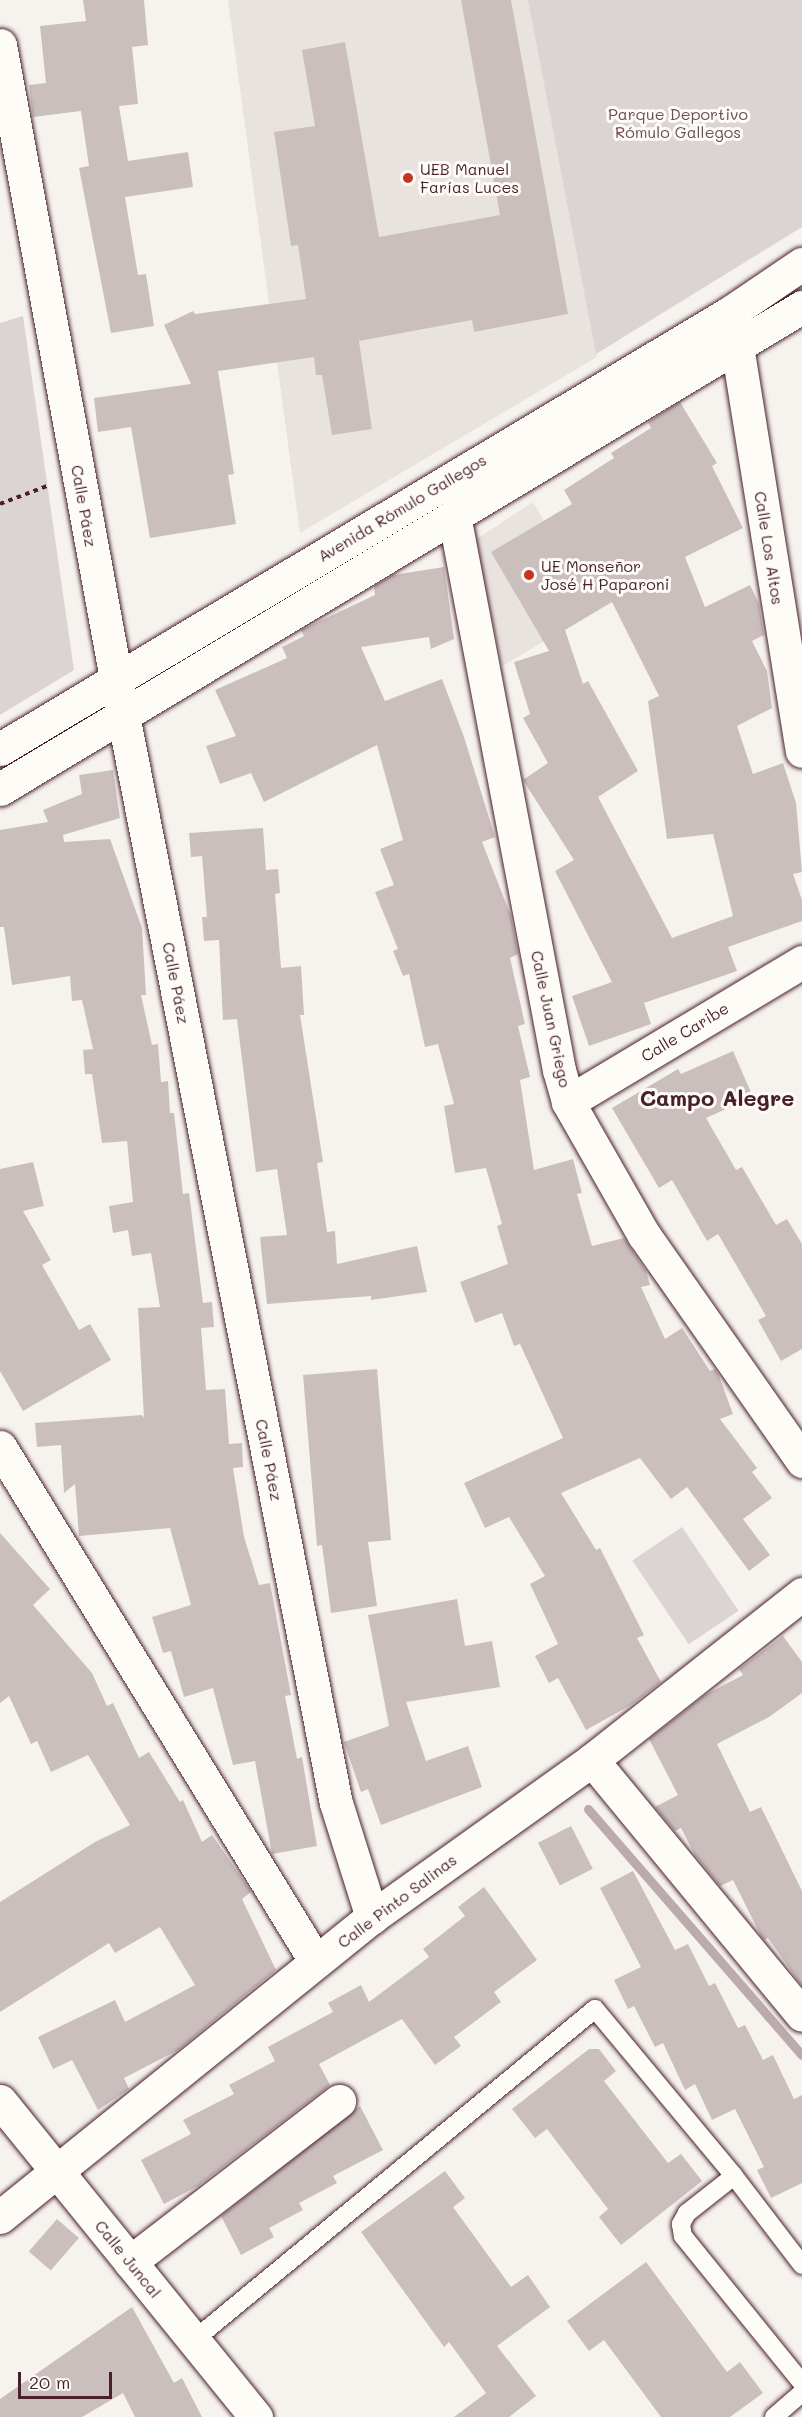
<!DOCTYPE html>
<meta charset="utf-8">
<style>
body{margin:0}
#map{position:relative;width:802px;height:2417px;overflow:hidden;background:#f6f3ef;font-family:Mali,sans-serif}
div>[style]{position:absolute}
.built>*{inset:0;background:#e9e3e0}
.green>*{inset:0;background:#dcd4d2;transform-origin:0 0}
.stream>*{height:9px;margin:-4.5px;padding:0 4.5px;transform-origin:4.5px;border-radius:4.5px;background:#bbabac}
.building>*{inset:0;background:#cbbfbe;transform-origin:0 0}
.path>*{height:4px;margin-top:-2px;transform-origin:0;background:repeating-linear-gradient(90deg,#4a1f2b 0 4.5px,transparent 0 9px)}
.roads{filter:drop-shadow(0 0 2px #4a1f2b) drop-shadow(0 0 2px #4a1f2b)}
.service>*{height:18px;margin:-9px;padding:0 9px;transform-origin:9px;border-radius:9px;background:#fdfcf7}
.minor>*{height:33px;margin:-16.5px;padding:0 16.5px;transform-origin:16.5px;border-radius:16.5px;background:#fdfcf7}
.dots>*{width:16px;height:16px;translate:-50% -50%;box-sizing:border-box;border:3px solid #fdfcf7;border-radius:50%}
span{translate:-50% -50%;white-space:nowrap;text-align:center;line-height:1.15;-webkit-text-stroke:6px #fdfcf7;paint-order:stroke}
.park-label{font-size:16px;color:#6e4c55}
.poi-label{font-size:16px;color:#4a1f2b}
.left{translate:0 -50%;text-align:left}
.street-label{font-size:16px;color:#4a1f2b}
.district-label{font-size:22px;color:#4a1f2b;font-weight:700}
.scale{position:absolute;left:18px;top:2372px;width:94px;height:27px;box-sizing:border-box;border:3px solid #4a1f2b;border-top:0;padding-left:8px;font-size:18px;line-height:21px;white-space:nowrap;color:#4a1f2b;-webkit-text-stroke:4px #fdfcf7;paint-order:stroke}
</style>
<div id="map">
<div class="built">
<div style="clip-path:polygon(228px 0,529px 0,597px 357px,300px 533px)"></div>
<div style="clip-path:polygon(533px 502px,596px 611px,502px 666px,475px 540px)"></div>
</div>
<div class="green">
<div style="clip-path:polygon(528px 0,802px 0,802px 227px,596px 354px)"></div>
<div style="clip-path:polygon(23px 316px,74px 670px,0 715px,0 323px)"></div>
<div style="left:682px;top:1527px;width:101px;height:60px;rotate:56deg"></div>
</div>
<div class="stream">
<div style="left:588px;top:1809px;width:326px;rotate:49deg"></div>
</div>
<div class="building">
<div style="clip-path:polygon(83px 0,144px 0,148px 45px,132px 47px,138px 104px,119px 106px,128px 161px,188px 152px,193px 187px,125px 197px,138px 275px,146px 274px,154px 326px,111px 333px,79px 168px,89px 166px,81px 111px,33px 117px,29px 85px,46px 83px,40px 26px,86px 21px)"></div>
<div style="clip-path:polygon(461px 0,511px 0,568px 314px,474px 332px,472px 320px,359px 341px,372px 429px,332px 435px,322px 375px,316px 375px,314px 357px,218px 371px,234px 474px,228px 475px,236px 524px,150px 538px,131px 427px,98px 432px,94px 398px,191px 384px,164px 325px,193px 311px,195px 314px,306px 299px,298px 245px,291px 246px,274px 132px,315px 126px,302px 50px,345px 42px,379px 237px,500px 215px)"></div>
<div style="clip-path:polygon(evenodd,680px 402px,717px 463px,712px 466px,743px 528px,685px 557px,705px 607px,750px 585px,759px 604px,764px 635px,752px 641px,767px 671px,772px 708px,737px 726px,753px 774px,783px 763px,796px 803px,802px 872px,793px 874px,802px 900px,802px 921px,728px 947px,737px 971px,644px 1003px,651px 1024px,589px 1046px,572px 996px,612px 982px,555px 871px,574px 860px,523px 780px,548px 763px,523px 718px,530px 714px,514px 662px,549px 651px,491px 552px,572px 504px,564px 490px,614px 458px,611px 453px,651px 428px,648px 422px,680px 402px,612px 602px,659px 696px,648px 701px,667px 839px,713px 834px,733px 916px,672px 938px,598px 797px,638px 771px,588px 681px,583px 684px,565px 630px,612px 602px)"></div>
<div style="clip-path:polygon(444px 567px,454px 639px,431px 649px,429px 637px,361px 647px,385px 701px,442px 679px,464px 737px,495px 837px,482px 842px,511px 916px,518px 954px,510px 958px,525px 1024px,518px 1026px,530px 1077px,520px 1080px,534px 1170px,573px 1159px,582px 1193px,577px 1194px,592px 1246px,624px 1238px,646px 1271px,650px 1285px,641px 1287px,665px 1339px,682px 1328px,710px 1371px,715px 1369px,719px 1376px,733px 1414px,720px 1419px,757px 1468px,752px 1472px,772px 1498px,743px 1519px,770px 1555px,749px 1571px,687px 1487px,671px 1499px,640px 1458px,561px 1493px,596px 1550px,600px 1548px,644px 1635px,637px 1638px,661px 1682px,631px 1705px,586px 1730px,558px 1678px,549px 1683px,535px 1656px,558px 1644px,530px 1584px,545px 1576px,509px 1517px,485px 1528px,464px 1483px,563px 1438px,520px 1344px,514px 1346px,502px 1313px,475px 1323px,460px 1282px,508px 1264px,497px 1226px,502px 1224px,486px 1168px,455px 1173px,444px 1106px,454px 1104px,438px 1044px,425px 1047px,409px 974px,403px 976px,393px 951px,398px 949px,375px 892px,394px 885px,380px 849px,403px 840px,377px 745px,264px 802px,251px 773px,220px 784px,206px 746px,236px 736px,215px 690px,287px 658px,282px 647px,304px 636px,301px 630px,375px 595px,374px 586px,393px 575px)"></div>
<div style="clip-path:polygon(113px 770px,120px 818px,63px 835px,64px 842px,110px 839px,142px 928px,146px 995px,141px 995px,152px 1045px,158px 1044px,161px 1082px,168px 1081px,170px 1113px,174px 1113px,183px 1194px,189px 1193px,203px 1303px,212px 1302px,214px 1327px,201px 1328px,206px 1390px,225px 1389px,229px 1444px,242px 1443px,243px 1467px,233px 1468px,244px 1537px,259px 1585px,270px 1583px,291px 1695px,285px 1696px,297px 1759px,302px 1757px,317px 1846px,272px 1854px,255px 1761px,233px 1765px,213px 1688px,184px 1697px,171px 1651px,163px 1653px,152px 1617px,191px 1605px,170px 1528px,79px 1536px,75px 1484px,64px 1493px,61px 1445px,37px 1447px,35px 1423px,142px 1415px,144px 1418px,138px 1308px,160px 1307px,151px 1253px,132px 1256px,128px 1230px,113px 1233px,109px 1206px,133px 1202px,127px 1141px,102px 1143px,92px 1074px,85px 1074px,83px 1050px,93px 1049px,82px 1000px,72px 1001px,70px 976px,12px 985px,4px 927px,0 927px,0 830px,48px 822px,43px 810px,82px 794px,79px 775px)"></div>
<div style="clip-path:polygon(263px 828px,266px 870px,278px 869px,280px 893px,275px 894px,281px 968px,301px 966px,304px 1015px,300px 1015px,323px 1162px,317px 1163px,327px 1232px,335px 1231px,337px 1264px,417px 1246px,427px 1292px,371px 1300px,371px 1296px,267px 1304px,260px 1237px,287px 1235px,277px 1169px,256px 1172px,237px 1019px,223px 1020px,219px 940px,204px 941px,202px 917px,207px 917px,202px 856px,191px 857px,189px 833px)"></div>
<div style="clip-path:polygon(733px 1051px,753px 1097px,706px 1118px,736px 1170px,742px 1167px,776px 1225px,787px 1219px,802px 1244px,802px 1349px,781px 1361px,758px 1320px,766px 1316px,718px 1234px,707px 1241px,672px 1180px,659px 1188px,612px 1108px,678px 1069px,681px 1074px)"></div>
<div style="clip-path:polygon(33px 1162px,44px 1206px,23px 1211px,51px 1260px,42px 1265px,79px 1330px,90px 1324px,111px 1360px,23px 1411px,0 1371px,0 1169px)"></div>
<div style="clip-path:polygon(377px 1369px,391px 1540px,368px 1542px,377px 1606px,331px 1613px,322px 1545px,317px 1546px,303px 1375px)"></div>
<div style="clip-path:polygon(0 1533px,50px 1589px,33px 1605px,92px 1673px,107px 1706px,113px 1703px,139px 1758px,149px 1752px,180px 1802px,183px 1800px,202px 1842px,212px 1835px,248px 1887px,251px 1892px,242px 1899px,276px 1970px,178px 2050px,124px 2078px,129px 2089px,98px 2110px,72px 2060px,53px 2069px,38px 2037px,115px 2000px,125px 2022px,195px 1985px,160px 1927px,115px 1953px,109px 1943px,0 2012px,0 1902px,95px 1842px,130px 1825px,88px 1755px,51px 1772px,37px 1741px,31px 1744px,9px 1696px,0 1703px)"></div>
<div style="clip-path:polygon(457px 1599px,465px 1646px,492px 1641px,500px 1687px,406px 1702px,426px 1761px,468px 1746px,482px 1787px,381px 1825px,368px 1789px,361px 1792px,344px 1742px,389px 1726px,368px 1615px)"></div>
<div style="clip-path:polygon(783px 1636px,802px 1662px,802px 1693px,769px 1717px,717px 1744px,750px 1812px,761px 1807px,802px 1891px,802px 1986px,768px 1938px,764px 1940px,760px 1934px,733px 1880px,720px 1886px,695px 1855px,681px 1828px,675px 1831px,655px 1807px,678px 1795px,649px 1739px,705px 1695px,743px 1675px,739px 1669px)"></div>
<div style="left:571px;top:1826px;width:48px;height:37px;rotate:63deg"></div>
<div style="clip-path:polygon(633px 1871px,675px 1950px,688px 1944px,709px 1986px,715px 1983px,738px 2028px,745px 2025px,763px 2060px,773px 2055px,794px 2099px,802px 2095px,802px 2183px,771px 2198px,757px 2170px,764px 2167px,735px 2109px,712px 2120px,695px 2084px,685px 2090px,663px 2043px,655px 2047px,634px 2006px,628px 2009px,614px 1980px,641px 1967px,600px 1888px)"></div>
<div style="clip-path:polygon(484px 1887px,537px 1960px,494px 1992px,501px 2002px,454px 2037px,461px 2046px,435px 2065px,402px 2019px,319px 2064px,330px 2085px,198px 2186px,164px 2204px,141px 2160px,191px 2134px,183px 2120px,234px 2094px,229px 2085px,275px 2061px,268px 2047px,333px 2012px,328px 2003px,361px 1985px,369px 2002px,429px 1957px,423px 1949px,465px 1916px,458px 1907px)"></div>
<div style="clip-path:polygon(589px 2049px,599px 2049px,616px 2071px,604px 2081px,668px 2163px,681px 2154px,702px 2181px,621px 2245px,599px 2217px,608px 2209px,547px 2129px,535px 2138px,512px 2109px)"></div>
<div style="clip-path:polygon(360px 2106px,383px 2150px,333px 2176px,337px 2183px,299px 2203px,303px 2210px,269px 2228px,274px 2237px,241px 2255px,221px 2216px)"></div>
<div style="clip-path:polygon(445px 2171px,465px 2198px,453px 2207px,511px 2287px,528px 2275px,550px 2307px,497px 2346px,536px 2396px,509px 2417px,454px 2417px,486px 2393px,449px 2342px,444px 2347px,361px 2232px)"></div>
<div style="left:57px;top:2219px;width:29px;height:43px;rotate:41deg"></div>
<div style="clip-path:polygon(646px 2262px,727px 2372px,740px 2362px,763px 2393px,730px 2417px,661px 2417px,604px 2340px,589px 2351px,567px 2321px)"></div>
<div style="clip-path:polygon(132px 2307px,174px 2383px,182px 2378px,202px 2417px,135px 2417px,123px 2393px,82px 2417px,0 2417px,0 2399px)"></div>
</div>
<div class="path">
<div style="left:0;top:504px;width:50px;rotate:-21deg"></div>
</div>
<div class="roads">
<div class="service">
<div style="left:734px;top:2176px;width:60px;rotate:141.8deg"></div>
<div style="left:687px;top:2213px;width:13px;rotate:119deg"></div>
<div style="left:681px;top:2224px;width:12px;rotate:81deg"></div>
<div style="left:683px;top:2236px;width:189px;rotate:51deg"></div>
<div style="left:194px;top:2340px;width:520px;rotate:-39.54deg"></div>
<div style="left:595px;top:2009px;width:217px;rotate:50.2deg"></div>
<div style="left:734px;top:2176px;width:112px;rotate:52.6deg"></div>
<div style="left:774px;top:2417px;width:37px;rotate:-41deg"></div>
</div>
<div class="minor">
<div style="left:0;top:45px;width:645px;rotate:79.63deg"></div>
<div style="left:116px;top:679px;width:1145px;rotate:78.93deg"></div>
<div style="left:336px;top:1803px;width:120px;rotate:72.5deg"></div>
<div style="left:737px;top:346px;width:410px;rotate:80.9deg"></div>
<div style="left:454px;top:515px;width:565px;rotate:79.29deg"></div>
<div style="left:559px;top:1070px;width:33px;rotate:74deg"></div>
<div style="left:568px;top:1102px;width:153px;rotate:60.3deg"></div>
<div style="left:644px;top:1235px;width:276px;rotate:55deg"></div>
<div style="left:0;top:749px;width:852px;rotate:-30.87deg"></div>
<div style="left:731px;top:312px;width:86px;rotate:-34.1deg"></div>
<div style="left:0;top:789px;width:936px;rotate:-31.01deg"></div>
<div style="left:568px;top:1102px;width:273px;rotate:-30.9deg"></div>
<div style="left:0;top:1447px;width:604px;rotate:58.47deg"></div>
<div style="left:592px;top:1760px;width:330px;rotate:50.5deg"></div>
<div style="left:0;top:2101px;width:407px;rotate:51deg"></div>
<div style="left:0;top:2217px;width:478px;rotate:-38.9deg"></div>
<div style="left:372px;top:1917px;width:270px;rotate:-35.5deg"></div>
<div style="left:592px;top:1760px;width:268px;rotate:-38.3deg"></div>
<div style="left:130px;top:2262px;width:264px;rotate:-37.6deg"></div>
</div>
</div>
<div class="dots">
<div style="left:408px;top:178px;background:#c8321e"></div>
<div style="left:529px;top:575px;background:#c8321e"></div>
</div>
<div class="park-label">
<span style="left:678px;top:123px">Parque Deportivo<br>Rómulo Gallegos</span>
</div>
<div class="poi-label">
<span class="left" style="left:420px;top:178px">UEB Manuel<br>Farías Luces</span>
<span class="left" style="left:541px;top:575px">UE Monseñor<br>José H Paparoni</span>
</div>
<div class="street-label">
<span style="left:84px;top:506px;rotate:80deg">Calle Páez</span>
<span style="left:402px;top:508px;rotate:-31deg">Avenida Rómulo Gallegos</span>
<span style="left:769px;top:548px;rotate:81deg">Calle Los Altos</span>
<span style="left:176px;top:983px;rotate:79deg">Calle Páez</span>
<span style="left:551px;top:1019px;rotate:78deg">Calle Juan Griego</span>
<span style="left:685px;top:1032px;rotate:-31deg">Calle Caribe</span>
<span style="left:269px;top:1460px;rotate:79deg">Calle Páez</span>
<span style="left:397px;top:1901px;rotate:-37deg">Calle Pinto Salinas</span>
<span style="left:128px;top:2259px;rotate:51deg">Calle Juncal</span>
</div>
<div class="district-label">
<span style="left:717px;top:1098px">Campo Alegre</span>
</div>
<div class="scale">20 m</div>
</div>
